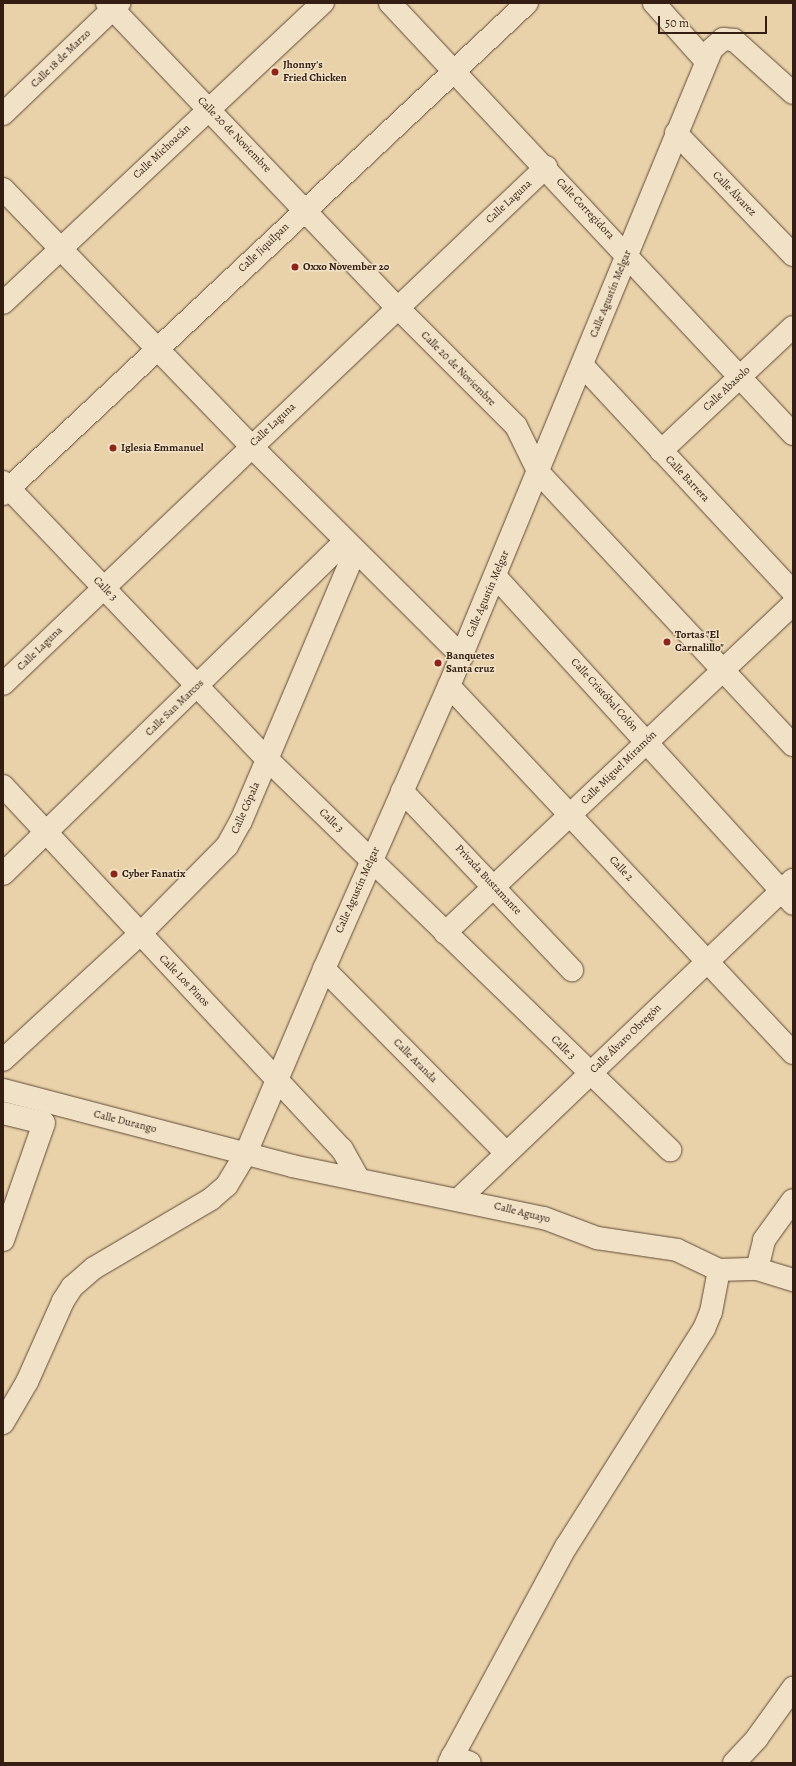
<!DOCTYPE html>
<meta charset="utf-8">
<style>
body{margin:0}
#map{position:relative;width:796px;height:1766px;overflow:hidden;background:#e9d2a9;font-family:Alegreya,serif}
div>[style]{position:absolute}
.roads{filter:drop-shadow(0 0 1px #614a38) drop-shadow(0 0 1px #614a38)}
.minor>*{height:22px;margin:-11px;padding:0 11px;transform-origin:11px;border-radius:11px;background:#f1e2c7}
.dots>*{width:11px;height:11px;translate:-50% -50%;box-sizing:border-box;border:2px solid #f1e2c7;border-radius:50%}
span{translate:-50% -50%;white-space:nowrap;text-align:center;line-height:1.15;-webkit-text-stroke:3px #f1e2c7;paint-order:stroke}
.street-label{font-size:11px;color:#341d12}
.poi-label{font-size:11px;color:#341d12;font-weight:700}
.left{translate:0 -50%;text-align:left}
.frame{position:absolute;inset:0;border:4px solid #341d12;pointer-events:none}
.scale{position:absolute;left:658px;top:16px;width:109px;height:18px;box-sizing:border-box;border:2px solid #341d12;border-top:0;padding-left:5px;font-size:12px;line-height:14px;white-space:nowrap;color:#341d12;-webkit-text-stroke:3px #f1e2c7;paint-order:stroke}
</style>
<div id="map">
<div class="roads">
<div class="minor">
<div style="left:107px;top:3px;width:420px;rotate:46.4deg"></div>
<div style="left:397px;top:307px;width:168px;rotate:45deg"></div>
<div style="left:516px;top:426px;width:52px;rotate:63.9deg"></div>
<div style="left:539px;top:473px;width:372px;rotate:47deg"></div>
<div style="left:390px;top:3px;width:590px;rotate:46.92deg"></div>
<div style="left:654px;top:3px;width:76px;rotate:48.2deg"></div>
<div style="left:3px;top:114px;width:161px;rotate:-43.7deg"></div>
<div style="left:676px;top:133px;width:169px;rotate:46.2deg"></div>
<div style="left:3px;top:189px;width:357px;rotate:46deg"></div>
<div style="left:251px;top:446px;width:298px;rotate:44.9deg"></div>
<div style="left:3px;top:303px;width:439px;rotate:-43.2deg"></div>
<div style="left:582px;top:365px;width:310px;rotate:47.1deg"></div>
<div style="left:661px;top:451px;width:181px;rotate:-43.2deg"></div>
<div style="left:3px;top:482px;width:383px;rotate:46.4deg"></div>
<div style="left:267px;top:759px;width:562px;rotate:44.13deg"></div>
<div style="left:3px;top:494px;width:718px;rotate:-43.14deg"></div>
<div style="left:495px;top:576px;width:443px;rotate:47.7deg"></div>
<div style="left:3px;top:684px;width:750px;rotate:-43.59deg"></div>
<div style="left:449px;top:686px;width:503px;rotate:46.85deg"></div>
<div style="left:3px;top:786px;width:497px;rotate:47deg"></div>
<div style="left:342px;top:1149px;width:35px;rotate:61deg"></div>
<div style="left:402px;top:791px;width:247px;rotate:46.5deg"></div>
<div style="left:3px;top:874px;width:478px;rotate:-44.2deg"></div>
<div style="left:445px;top:933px;width:479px;rotate:-43.4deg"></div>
<div style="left:324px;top:969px;width:259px;rotate:45.3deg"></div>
<div style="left:3px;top:1060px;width:186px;rotate:-42.6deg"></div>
<div style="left:140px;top:934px;width:124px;rotate:-45.3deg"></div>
<div style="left:227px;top:846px;width:29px;rotate:-61deg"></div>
<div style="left:241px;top:821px;width:293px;rotate:-67.1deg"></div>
<div style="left:3px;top:1090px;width:299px;rotate:14.7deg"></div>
<div style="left:292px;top:1166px;width:257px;rotate:11.7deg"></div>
<div style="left:544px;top:1218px;width:57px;rotate:20.7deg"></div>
<div style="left:597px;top:1238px;width:81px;rotate:8.5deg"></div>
<div style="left:677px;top:1250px;width:47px;rotate:25.5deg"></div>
<div style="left:719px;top:1270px;width:38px;rotate:-2deg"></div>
<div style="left:757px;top:1269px;width:38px;rotate:17deg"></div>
<div style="left:3px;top:1113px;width:42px;rotate:13.7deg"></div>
<div style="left:44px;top:1123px;width:124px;rotate:109.3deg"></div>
<div style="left:459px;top:1199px;width:462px;rotate:-43.7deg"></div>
<div style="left:757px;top:1269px;width:30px;rotate:-76deg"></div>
<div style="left:764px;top:1240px;width:49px;rotate:-54.1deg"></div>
<div style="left:3px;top:1423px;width:48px;rotate:-59.7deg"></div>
<div style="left:27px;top:1382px;width:89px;rotate:-66deg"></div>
<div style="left:63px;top:1301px;width:17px;rotate:-57deg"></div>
<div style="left:72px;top:1287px;width:29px;rotate:-41deg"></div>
<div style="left:94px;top:1268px;width:136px;rotate:-30.5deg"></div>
<div style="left:211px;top:1199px;width:21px;rotate:-41deg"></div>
<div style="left:227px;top:1185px;width:37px;rotate:-59deg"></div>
<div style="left:246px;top:1153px;width:200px;rotate:-67deg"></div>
<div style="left:324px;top:969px;width:309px;rotate:-66.2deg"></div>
<div style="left:449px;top:686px;width:689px;rotate:-67.57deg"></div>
<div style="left:712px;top:49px;width:15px;rotate:-42deg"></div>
<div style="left:723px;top:39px;width:11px;rotate:5deg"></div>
<div style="left:734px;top:40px;width:79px;rotate:41.9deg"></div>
<div style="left:452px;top:1756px;width:19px;rotate:21deg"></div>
<div style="left:449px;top:1763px;width:246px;rotate:-61.6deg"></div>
<div style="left:566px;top:1547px;width:258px;rotate:-57.7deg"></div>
<div style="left:704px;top:1329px;width:18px;rotate:-68deg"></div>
<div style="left:711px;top:1312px;width:43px;rotate:-79.2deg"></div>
<div style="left:734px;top:1763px;width:34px;rotate:-47deg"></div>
<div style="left:757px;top:1738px;width:62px;rotate:-54.2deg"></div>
</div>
</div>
<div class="dots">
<div style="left:275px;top:72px;background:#8f2418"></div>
<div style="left:295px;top:267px;background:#8f2418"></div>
<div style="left:113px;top:448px;background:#8f2418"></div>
<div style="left:667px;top:642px;background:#8f2418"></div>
<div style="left:438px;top:663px;background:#8f2418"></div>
<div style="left:114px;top:874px;background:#8f2418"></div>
</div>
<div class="street-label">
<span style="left:61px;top:59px;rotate:-44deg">Calle 18 de Marzo</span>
<span style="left:234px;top:135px;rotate:46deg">Calle 20 de Noviembre</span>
<span style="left:162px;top:152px;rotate:-43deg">Calle Michoacán</span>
<span style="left:734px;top:194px;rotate:46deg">Calle Álvarez</span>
<span style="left:509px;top:202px;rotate:-43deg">Calle Laguna</span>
<span style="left:585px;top:209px;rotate:47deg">Calle Corregidora</span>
<span style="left:264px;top:248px;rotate:-44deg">Calle Jiquilpan</span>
<span style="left:611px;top:294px;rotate:-68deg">Calle Agustín Melgar</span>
<span style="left:458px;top:369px;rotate:45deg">Calle 20 de Noviembre</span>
<span style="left:727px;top:389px;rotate:-43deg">Calle Abasolo</span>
<span style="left:273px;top:425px;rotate:-43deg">Calle Laguna</span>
<span style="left:687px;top:479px;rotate:47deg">Calle Barrera</span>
<span style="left:105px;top:589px;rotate:46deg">Calle 3</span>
<span style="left:488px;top:594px;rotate:-67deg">Calle Agustín Melgar</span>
<span style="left:40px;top:649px;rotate:-44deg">Calle Laguna</span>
<span style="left:604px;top:695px;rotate:48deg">Calle Cristóbal Colón</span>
<span style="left:175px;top:708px;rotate:-44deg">Calle San Marcos</span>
<span style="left:619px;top:768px;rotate:-44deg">Calle Miguel Miramón</span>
<span style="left:246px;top:808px;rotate:-66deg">Calle Cópala</span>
<span style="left:331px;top:821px;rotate:44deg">Calle 3</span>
<span style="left:621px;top:869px;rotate:47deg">Calle 2</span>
<span style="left:488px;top:880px;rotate:47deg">Privada Bustamante</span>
<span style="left:358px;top:890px;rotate:-66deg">Calle Agustín Melgar</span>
<span style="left:184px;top:981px;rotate:46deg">Calle Los Pinos</span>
<span style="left:626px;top:1039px;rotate:-44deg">Calle Álvaro Obregón</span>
<span style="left:563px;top:1048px;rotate:44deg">Calle 3</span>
<span style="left:415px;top:1061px;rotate:45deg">Calle Aranda</span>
<span style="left:125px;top:1122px;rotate:14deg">Calle Durango</span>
<span style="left:522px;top:1213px;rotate:14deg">Calle Aguayo</span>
</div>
<div class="poi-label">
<span class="left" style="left:283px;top:72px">Jhonny's<br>Fried Chicken</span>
<span class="left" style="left:303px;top:267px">Oxxo November 20</span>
<span class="left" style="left:121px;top:448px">Iglesia Emmanuel</span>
<span class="left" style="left:675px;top:642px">Tortas "El<br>Carnalillo"</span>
<span class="left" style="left:446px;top:663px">Banquetes<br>Santa cruz</span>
<span class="left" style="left:122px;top:874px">Cyber Fanatix</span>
</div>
<div class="frame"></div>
<div class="scale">50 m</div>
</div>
